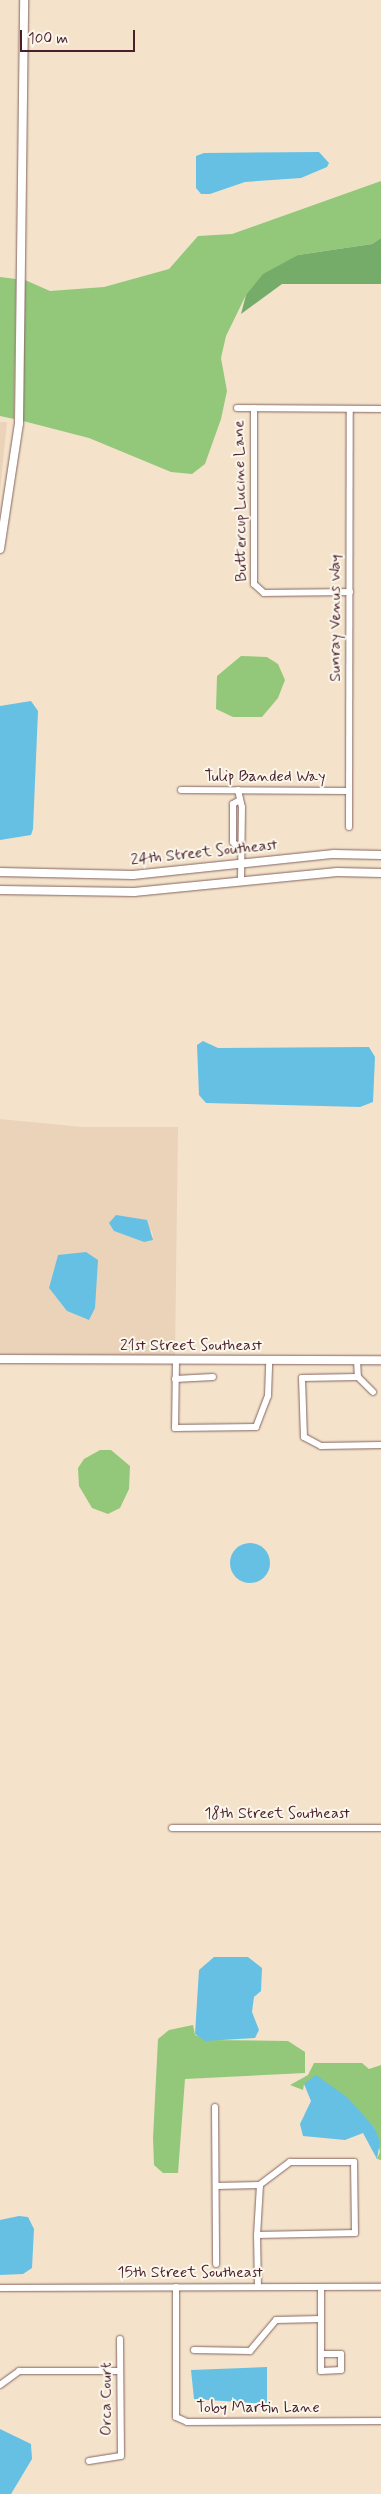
<!DOCTYPE html>
<style>
body{margin:0}
#map{position:relative;width:381px;height:2494px;overflow:hidden;background:#f4e3ca;font-family:Mynerve,sans-serif}
div>[style]{position:absolute}
.built>*{inset:0;background:#ead3b8}
.green>*{inset:0;background:#93c87a}
.forest>*{inset:0;background:#76ac6a}
.water>*{inset:0;background:#65c0e3}
.round{border-radius:50%}
.roads{filter:drop-shadow(0 0 1px #866463) drop-shadow(0 0 1px #866463)}
.minor>*{height:6px;margin:-3px;padding:0 3px;transform-origin:3px;border-radius:3px;background:#fff}
.tertiary>*{height:8px;margin:-4px;padding:0 4px;transform-origin:4px;border-radius:4px;background:#fff}
span{translate:-50% -50%;white-space:nowrap;text-align:center;line-height:1.15;-webkit-text-stroke:4px #fbf7ec;paint-order:stroke}
.street-label{font-size:16px;color:#4a1f2b}
.scale{position:absolute;left:20px;top:30px;width:115px;height:22px;box-sizing:border-box;border:2px solid #4a1f2b;border-top:0;padding-left:6px;font-size:15px;line-height:18px;white-space:nowrap;color:#4a1f2b;-webkit-text-stroke:4px #fbf7ec;paint-order:stroke}
</style>
<div id="map">
<div class="built">
<div style="clip-path:polygon(0 422px,7px 422px,0 491px)"></div>
<div style="clip-path:polygon(evenodd,0 1119px,82px 1127px,178px 1127px,175px 1356px,0 1354px,0 1119px,114px 1231px,152px 1231px,153px 1237px,144px 1242px,114px 1231px,0 1119px,58px 1255px,95px 1295px,95px 1308px,86px 1319px,67px 1311px,49px 1288px,58px 1255px)"></div>
</div>
<div class="green">
<div style="clip-path:polygon(381px 181px,381px 238px,372px 244px,298px 255px,246px 295px,226px 336px,221px 358px,227px 391px,221px 419px,205px 464px,192px 474px,171px 472px,89px 438px,23px 421px,25px 280px,50px 291px,104px 287px,169px 269px,198px 236px,232px 234px)"></div>
<div style="clip-path:polygon(0 277px,16px 279px,14px 419px,0 416px)"></div>
<div style="clip-path:polygon(241px 656px,267px 657px,278px 664px,285px 680px,278px 698px,262px 717px,233px 717px,216px 709px,217px 676px)"></div>
<div style="clip-path:polygon(100px 1450px,111px 1450px,130px 1466px,129px 1489px,120px 1508px,108px 1514px,92px 1508px,79px 1486px,78px 1468px,84px 1459px)"></div>
<div style="clip-path:polygon(193px 2025px,195px 2035px,208px 2040px,288px 2041px,305px 2052px,305px 2073px,185px 2079px,178px 2173px,163px 2173px,154px 2165px,153px 2138px,158px 2039px,169px 2030px)"></div>
<div style="clip-path:polygon(314px 2063px,362px 2063px,369px 2069px,381px 2065px,381px 2160px,377px 2159px,380px 2152px,374px 2127px,361px 2115px,304px 2084px,303px 2090px,290px 2085px,308px 2075px)"></div>
</div>
<div class="forest">
<div style="clip-path:polygon(381px 238px,381px 284px,282px 284px,241px 314px,246px 295px,263px 274px,298px 255px,372px 244px)"></div>
</div>
<div class="water">
<div style="clip-path:polygon(319px 152px,329px 163px,327px 167px,301px 178px,245px 182px,210px 194px,201px 194px,196px 188px,196px 156px,204px 153px)"></div>
<div style="clip-path:polygon(31px 701px,38px 711px,33px 829px,31px 835px,0 840px,0 706px)"></div>
<div style="clip-path:polygon(203px 1041px,218px 1048px,369px 1047px,375px 1057px,373px 1102px,360px 1107px,206px 1103px,199px 1095px,197px 1045px)"></div>
<div style="clip-path:polygon(116px 1215px,147px 1220px,153px 1240px,144px 1242px,114px 1231px,109px 1223px)"></div>
<div style="clip-path:polygon(86px 1252px,98px 1260px,95px 1308px,89px 1320px,67px 1311px,49px 1288px,58px 1255px)"></div>
<div class="round" style="left:230px;top:1543px;width:40px;height:40px"></div>
<div style="clip-path:polygon(214px 1957px,248px 1957px,262px 1968px,261px 1991px,254px 1997px,252px 2012px,259px 2030px,255px 2038px,205px 2041px,195px 2034px,199px 1970px)"></div>
<div style="clip-path:polygon(316px 2075px,348px 2098px,374px 2127px,380px 2142px,377px 2159px,363px 2133px,345px 2140px,303px 2136px,300px 2124px,311px 2101px,304px 2084px)"></div>
<div style="clip-path:polygon(19px 2216px,28px 2217px,34px 2229px,32px 2268px,23px 2274px,0 2275px,0 2220px)"></div>
<div style="clip-path:polygon(267px 2367px,267px 2404px,194px 2399px,191px 2370px)"></div>
<div style="clip-path:polygon(0 2429px,31px 2444px,32px 2459px,11px 2494px,0 2494px)"></div>
</div>
<div class="roads">
<div class="minor">
<div style="left:237px;top:408px;width:144px;rotate:0.4deg"></div>
<div style="left:254px;top:408px;width:176px;rotate:90deg"></div>
<div style="left:254px;top:584px;width:13px;rotate:42deg"></div>
<div style="left:264px;top:593px;width:86px;rotate:-0.7deg"></div>
<div style="left:181px;top:790px;width:168px;rotate:0.3deg"></div>
<div style="left:238px;top:790px;width:17px;rotate:77deg"></div>
<div style="left:242px;top:807px;width:75px;rotate:90.8deg"></div>
<div style="left:238px;top:801px;width:6px;rotate:149deg"></div>
<div style="left:233px;top:804px;width:38px;rotate:90deg"></div>
<div style="left:233px;top:842px;width:9px;rotate:49deg"></div>
<div style="left:349px;top:827px;width:418px;rotate:-89.9deg"></div>
<div style="left:176px;top:1360px;width:68px;rotate:90.8deg"></div>
<div style="left:175px;top:1428px;width:81px;rotate:-0.7deg"></div>
<div style="left:256px;top:1427px;width:33px;rotate:-69deg"></div>
<div style="left:268px;top:1396px;width:36px;rotate:-88deg"></div>
<div style="left:357px;top:1360px;width:17px;rotate:87deg"></div>
<div style="left:175px;top:1379px;width:38px;rotate:-3deg"></div>
<div style="left:373px;top:1392px;width:21px;rotate:-135deg"></div>
<div style="left:358px;top:1377px;width:56px;rotate:179deg"></div>
<div style="left:302px;top:1378px;width:59px;rotate:88.1deg"></div>
<div style="left:304px;top:1437px;width:19px;rotate:28deg"></div>
<div style="left:321px;top:1446px;width:60px;rotate:-1deg"></div>
<div style="left:172px;top:1828px;width:209px"></div>
<div style="left:215px;top:2107px;width:157px;rotate:89.6deg"></div>
<div style="left:216px;top:2186px;width:44px;rotate:-1.3deg"></div>
<div style="left:257px;top:2235px;width:98px;rotate:-1.2deg"></div>
<div style="left:355px;top:2233px;width:71px;rotate:-90.8deg"></div>
<div style="left:354px;top:2162px;width:64px;rotate:180deg"></div>
<div style="left:290px;top:2162px;width:38px;rotate:143deg"></div>
<div style="left:260px;top:2185px;width:50px;rotate:93.4deg"></div>
<div style="left:257px;top:2235px;width:52px;rotate:88.9deg"></div>
<div style="left:176px;top:2287px;width:130px;rotate:90deg"></div>
<div style="left:176px;top:2417px;width:12px;rotate:24deg"></div>
<div style="left:187px;top:2422px;width:194px;rotate:-0.3deg"></div>
<div style="left:0;top:2288px;width:381px;rotate:-0.2deg"></div>
<div style="left:194px;top:2350px;width:56px;rotate:1deg"></div>
<div style="left:250px;top:2351px;width:40px;rotate:-50deg"></div>
<div style="left:276px;top:2320px;width:45px;rotate:-1.3deg"></div>
<div style="left:321px;top:2354px;width:20px"></div>
<div style="left:341px;top:2354px;width:16px;rotate:90deg"></div>
<div style="left:341px;top:2370px;width:20px;rotate:177deg"></div>
<div style="left:321px;top:2371px;width:84px;rotate:-90deg"></div>
<div style="left:0;top:2385px;width:24px;rotate:-36deg"></div>
<div style="left:19px;top:2371px;width:101px"></div>
<div style="left:89px;top:2461px;width:32px;rotate:-9deg"></div>
<div style="left:121px;top:2456px;width:117px;rotate:-90.5deg"></div>
</div>
<div class="tertiary">
<div style="left:0;top:549px;width:127px;rotate:-81.4deg"></div>
<div style="left:19px;top:423px;width:423px;rotate:-89.3deg"></div>
<div style="left:0;top:872px;width:133px;rotate:1.3deg"></div>
<div style="left:133px;top:875px;width:202px;rotate:-6deg"></div>
<div style="left:334px;top:854px;width:47px;rotate:1.2deg"></div>
<div style="left:0;top:890px;width:134px;rotate:0.9deg"></div>
<div style="left:134px;top:892px;width:204px;rotate:-5.6deg"></div>
<div style="left:337px;top:872px;width:44px;rotate:1.3deg"></div>
<div style="left:0;top:1359px;width:381px;rotate:0.2deg"></div>
</div>
</div>
<div class="street-label">
<span style="left:241px;top:501px;rotate:-91deg">Buttercup Lucine Lane</span>
<span style="left:336px;top:618px;rotate:-90deg">Sunray Venus Way</span>
<span style="left:265px;top:777px">Tulip Banded Way</span>
<span style="left:204px;top:853px;rotate:-6deg">24th Street Southeast</span>
<span style="left:191px;top:1346px">21st Street Southeast</span>
<span style="left:277px;top:1814px">18th Street Southeast</span>
<span style="left:190px;top:2273px">15th Street Southeast</span>
<span style="left:107px;top:2399px;rotate:-90deg">Orca Court</span>
<span style="left:258px;top:2408px">Toby Martin Lane</span>
</div>
<div class="scale">100 m</div>
</div>
